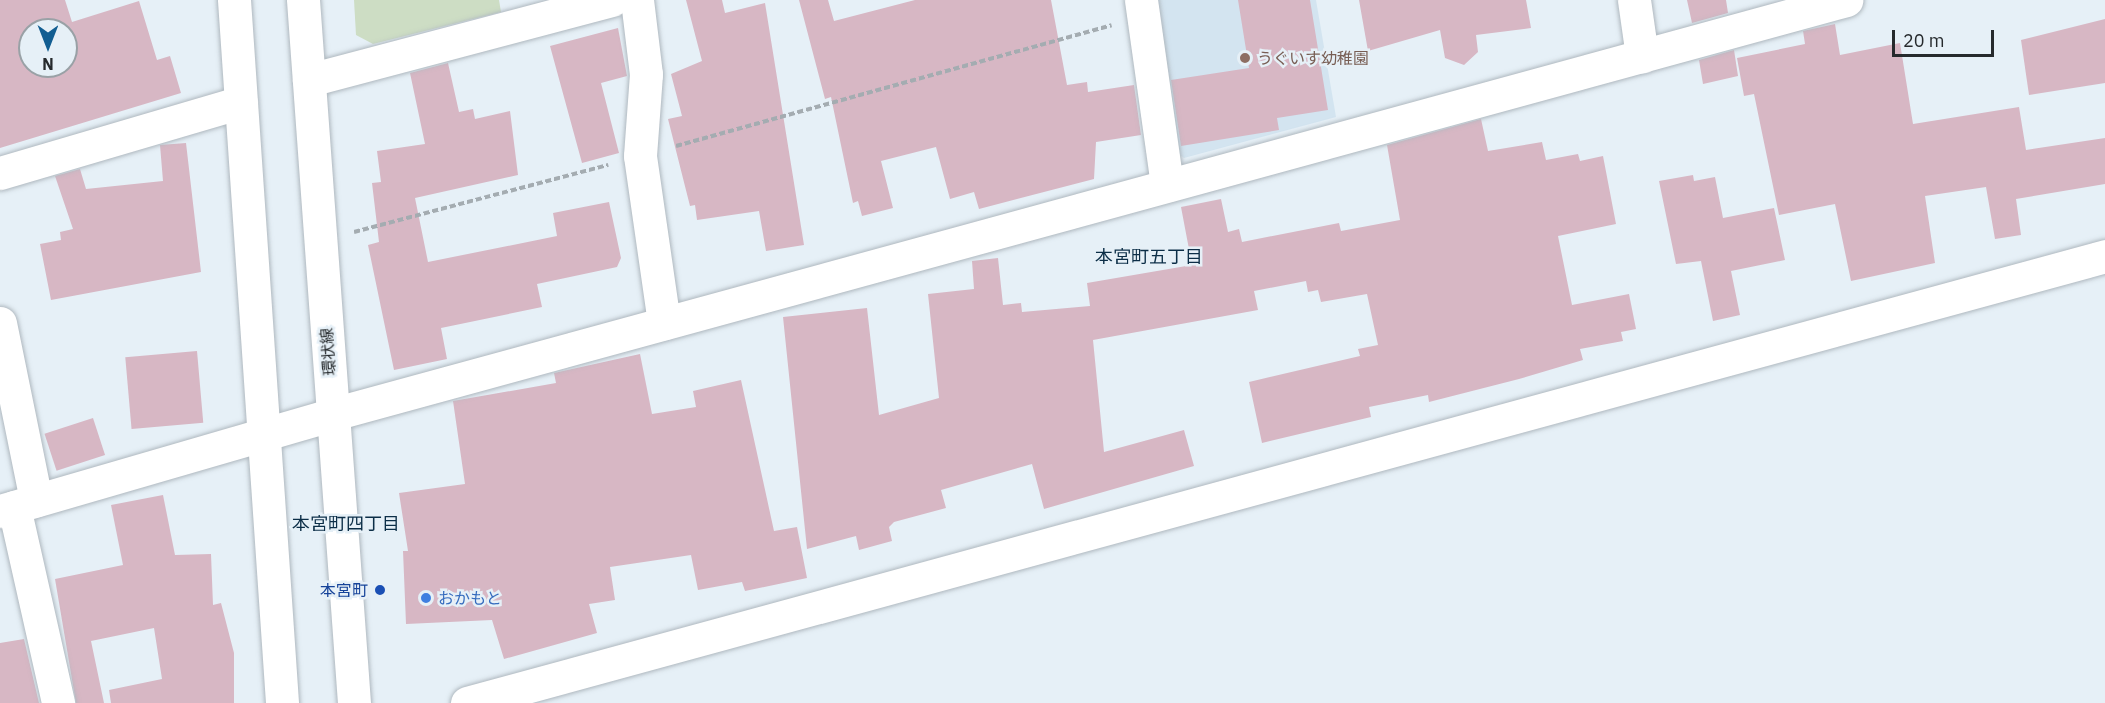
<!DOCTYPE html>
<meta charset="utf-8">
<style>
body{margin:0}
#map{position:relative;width:2105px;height:703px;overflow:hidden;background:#e6f0f7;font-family:"IBM Plex Sans","Noto Sans JP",sans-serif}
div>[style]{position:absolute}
.built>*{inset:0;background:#d3e4f0}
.green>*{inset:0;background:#cdddc4}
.building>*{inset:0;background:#d7b7c4;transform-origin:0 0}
.path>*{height:4px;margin-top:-2px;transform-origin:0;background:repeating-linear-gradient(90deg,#a4acb1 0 6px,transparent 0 9px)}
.roads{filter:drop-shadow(0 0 2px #afb8bf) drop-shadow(0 0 2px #afb8bf)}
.minor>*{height:33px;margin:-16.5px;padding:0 16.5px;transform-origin:16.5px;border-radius:16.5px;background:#fff}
.tertiary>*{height:33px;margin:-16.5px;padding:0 16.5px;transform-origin:16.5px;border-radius:16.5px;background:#fff}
.primary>*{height:33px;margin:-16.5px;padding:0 16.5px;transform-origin:16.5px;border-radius:16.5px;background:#fff}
.dots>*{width:16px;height:16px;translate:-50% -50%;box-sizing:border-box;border:3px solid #e6f0f7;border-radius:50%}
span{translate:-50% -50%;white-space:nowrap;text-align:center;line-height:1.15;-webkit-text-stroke:5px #e6f0f7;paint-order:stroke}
.education-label{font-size:16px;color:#785e54}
.left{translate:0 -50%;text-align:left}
.street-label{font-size:16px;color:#262a2d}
.transit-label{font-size:16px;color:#164399}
.right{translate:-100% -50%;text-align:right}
.shop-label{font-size:16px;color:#366cbe}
.neighbourhood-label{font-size:18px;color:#0c2e47}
.north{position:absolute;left:18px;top:18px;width:60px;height:60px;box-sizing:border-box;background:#e6f0f7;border:2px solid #99a1a6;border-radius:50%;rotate:180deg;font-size:16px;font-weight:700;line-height:24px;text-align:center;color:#262a2d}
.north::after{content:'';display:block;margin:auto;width:21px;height:27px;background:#125e92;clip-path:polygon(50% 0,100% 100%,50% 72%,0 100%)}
.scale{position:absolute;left:1892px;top:30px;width:102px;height:27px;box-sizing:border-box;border:3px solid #262a2d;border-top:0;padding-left:8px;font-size:18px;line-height:21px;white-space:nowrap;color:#262a2d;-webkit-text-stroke:4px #e6f0f7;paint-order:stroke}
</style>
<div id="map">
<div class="built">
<div style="clip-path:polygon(1156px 0,1316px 0,1336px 117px,1184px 158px,1176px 152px)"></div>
</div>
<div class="green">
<div style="clip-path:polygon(354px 0,499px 0,501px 12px,373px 44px,356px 35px)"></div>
</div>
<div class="building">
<div style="clip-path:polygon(evenodd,0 0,65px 0,72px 22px,139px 1px,157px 60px,170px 56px,181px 93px,0 148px,0 0,30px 30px,66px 30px,66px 66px,30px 66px,30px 30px)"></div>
<div style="clip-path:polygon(686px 0,722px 0,725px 13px,765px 3px,804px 245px,766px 251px,759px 211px,697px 220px,695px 205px,690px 206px,668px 119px,682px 116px,671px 74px,702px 61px)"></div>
<div style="clip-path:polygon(799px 0,828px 0,834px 21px,915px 0,1051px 0,1067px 85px,1087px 82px,1088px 92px,1134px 85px,1141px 135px,1096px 142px,1094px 179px,979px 209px,974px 192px,950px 199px,936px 147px,881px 161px,893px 208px,862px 216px,858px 201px,853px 203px,831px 97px,825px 99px)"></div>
<div style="clip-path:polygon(1238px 0,1310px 0,1328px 110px,1277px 118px,1279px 130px,1181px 146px,1171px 80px,1249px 68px)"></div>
<div style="clip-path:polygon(1359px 0,1526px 0,1531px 28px,1476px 35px,1478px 52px,1464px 65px,1445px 58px,1440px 30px,1368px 51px)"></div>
<div style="clip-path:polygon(1687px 0,1726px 0,1728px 13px,1692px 23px)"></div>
<div style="clip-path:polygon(2105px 19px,2105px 83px,2029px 95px,2021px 40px)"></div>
<div style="clip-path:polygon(1835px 24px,1840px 55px,1900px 43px,1913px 124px,2019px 107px,2026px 150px,2105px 138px,2105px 184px,2016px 199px,2021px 235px,1995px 239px,1986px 187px,1925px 196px,1935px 263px,1851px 281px,1835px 204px,1779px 215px,1754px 94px,1744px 96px,1737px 58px,1805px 44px,1803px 31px)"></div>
<div style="clip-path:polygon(618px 28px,627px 76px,601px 83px,619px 153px,582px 163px,550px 46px)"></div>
<div style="clip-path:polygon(1734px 50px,1738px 76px,1703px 84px,1699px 60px)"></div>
<div style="clip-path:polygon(448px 63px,459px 112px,473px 109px,475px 119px,510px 111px,518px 175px,415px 198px,428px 262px,557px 236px,553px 213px,609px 202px,621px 258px,617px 267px,537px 284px,542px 307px,441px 328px,447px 359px,394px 370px,368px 245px,379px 242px,372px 183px,381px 182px,377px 151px,425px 144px,410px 73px)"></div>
<div style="clip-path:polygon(1481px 119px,1488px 151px,1542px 142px,1546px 160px,1578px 154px,1580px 161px,1603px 156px,1616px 224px,1558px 236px,1572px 305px,1629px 294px,1636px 329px,1621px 332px,1623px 341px,1580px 349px,1583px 360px,1519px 379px,1429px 402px,1428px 395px,1369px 407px,1371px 417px,1262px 443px,1249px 382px,1360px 356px,1358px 349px,1378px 345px,1367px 294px,1321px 302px,1318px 290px,1308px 292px,1306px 281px,1254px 291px,1258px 310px,1093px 340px,1104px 452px,1184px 430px,1194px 466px,1044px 509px,1032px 464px,941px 490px,946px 508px,894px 522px,889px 527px,892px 541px,859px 550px,856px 536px,807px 549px,783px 317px,867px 308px,879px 415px,939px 398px,928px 294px,974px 289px,972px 261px,998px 258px,1003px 305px,1021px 303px,1022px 312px,1090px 306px,1087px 283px,1192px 265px,1181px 207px,1221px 199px,1228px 232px,1239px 229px,1242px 242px,1339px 223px,1341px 231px,1400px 220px,1387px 145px)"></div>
<div style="clip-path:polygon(186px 143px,201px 272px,51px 300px,40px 244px,61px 240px,60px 232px,73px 229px,55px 176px,80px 169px,86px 189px,163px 181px,160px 145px)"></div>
<div style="clip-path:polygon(1693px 175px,1694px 181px,1715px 177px,1723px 218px,1774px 208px,1785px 260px,1731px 271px,1740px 315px,1713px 321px,1701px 261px,1676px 264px,1659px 181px)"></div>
<div style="left:197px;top:351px;width:72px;height:72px;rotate:85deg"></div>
<div style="clip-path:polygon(640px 354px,652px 414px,696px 407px,693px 391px,741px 380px,774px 531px,797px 527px,807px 578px,745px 591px,742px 582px,698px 590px,691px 555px,610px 567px,615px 600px,589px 604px,597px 633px,504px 659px,492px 620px,406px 624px,403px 551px,408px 551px,399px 493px,465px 484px,453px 401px,556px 383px,554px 373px)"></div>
<div style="left:93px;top:418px;width:39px;height:51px;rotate:72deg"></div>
<div style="clip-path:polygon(163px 495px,175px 555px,211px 554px,213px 605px,221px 603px,234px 653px,234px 703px,111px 703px,109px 690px,162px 679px,154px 628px,91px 641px,104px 703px,76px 703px,55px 579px,123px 565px,111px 505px)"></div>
<div style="clip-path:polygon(24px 639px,39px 703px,0 703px,0 643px)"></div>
</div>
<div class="path">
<div style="left:676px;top:146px;width:452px;rotate:-15.5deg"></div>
<div style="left:354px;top:232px;width:263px;rotate:-14.8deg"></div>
</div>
<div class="roads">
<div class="minor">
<div style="left:637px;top:0;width:75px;rotate:83.1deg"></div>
<div style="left:646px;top:74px;width:82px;rotate:94.2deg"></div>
<div style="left:640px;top:156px;width:169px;rotate:81.8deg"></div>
<div style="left:1141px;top:0;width:187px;rotate:82deg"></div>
<div style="left:1634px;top:0;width:57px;rotate:81.9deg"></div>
<div style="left:309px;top:80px;width:313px;rotate:-14.8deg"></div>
<div style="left:0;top:173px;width:251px;rotate:-16.4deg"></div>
<div style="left:0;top:323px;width:181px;rotate:78.5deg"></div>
<div style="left:14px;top:507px;width:201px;rotate:77.3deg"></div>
<div style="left:0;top:511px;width:347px;rotate:-16.2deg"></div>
<div style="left:333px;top:414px;width:1569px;rotate:-15.3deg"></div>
</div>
<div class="tertiary">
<div style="left:467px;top:703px;width:1698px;rotate:-15.26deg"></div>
</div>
<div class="primary">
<div style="left:234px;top:0;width:705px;rotate:86.09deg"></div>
<div style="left:303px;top:0;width:705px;rotate:85.85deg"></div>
</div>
</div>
<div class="dots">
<div style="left:1245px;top:58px;background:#8d6e63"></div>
<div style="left:380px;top:590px;background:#1a4fb4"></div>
<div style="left:426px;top:598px;background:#3f7fe0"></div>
</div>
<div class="education-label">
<span class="left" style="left:1257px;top:58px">うぐいす幼稚園</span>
</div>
<div class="street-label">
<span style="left:328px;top:352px;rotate:-94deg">環状線</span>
</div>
<div class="transit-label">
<span class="right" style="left:368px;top:590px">本宮町</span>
</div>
<div class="shop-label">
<span class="left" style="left:438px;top:598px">おかもと</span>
</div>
<div class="neighbourhood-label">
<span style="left:1149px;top:257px">本宮町五丁目</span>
<span style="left:346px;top:524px">本宮町四丁目</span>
</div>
<div class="north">N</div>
<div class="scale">20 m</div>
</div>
